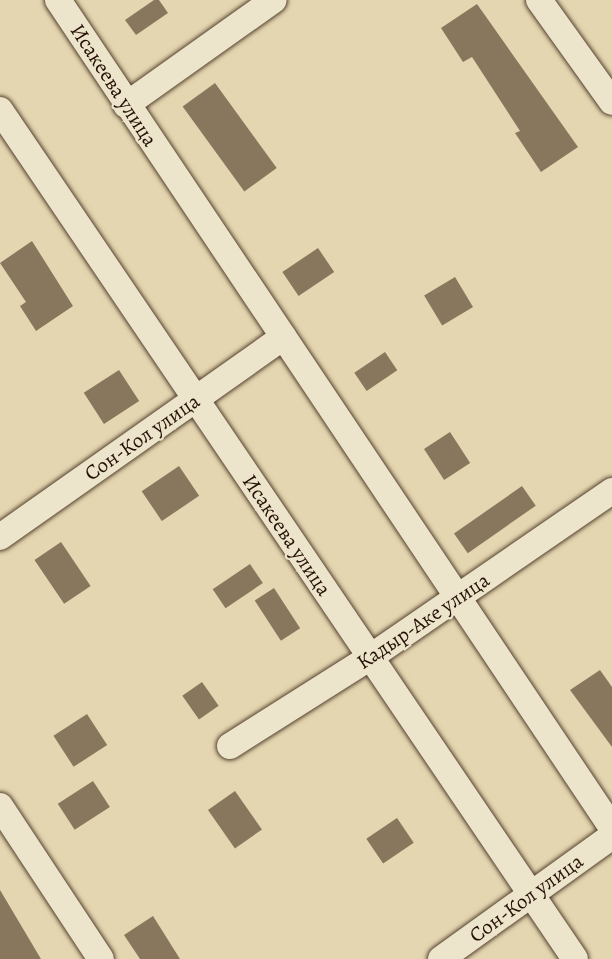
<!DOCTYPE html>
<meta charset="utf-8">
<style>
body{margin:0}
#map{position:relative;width:612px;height:959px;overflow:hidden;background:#e4d6b0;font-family:Alegreya,serif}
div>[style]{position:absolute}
.building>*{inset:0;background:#88775d;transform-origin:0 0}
.roads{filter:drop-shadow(0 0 2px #55422f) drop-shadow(0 0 2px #55422f)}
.minor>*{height:26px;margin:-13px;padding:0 13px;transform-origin:13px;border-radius:13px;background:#ede4cc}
span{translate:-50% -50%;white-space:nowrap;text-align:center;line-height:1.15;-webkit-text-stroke:4.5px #ede4cc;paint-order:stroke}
.street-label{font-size:21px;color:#251104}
</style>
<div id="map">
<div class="building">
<div style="clip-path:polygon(154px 0,159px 0,168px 13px,136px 35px,125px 20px)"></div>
<div style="clip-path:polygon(477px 4px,578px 147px,541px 172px,515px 133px,520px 131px,472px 57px,463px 62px,441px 28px)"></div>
<div style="left:215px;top:83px;width:105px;height:40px;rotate:54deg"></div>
<div style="clip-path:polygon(32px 241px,73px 306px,36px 331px,20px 306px,26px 302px,0 263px)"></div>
<div style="left:318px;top:248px;width:29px;height:43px;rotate:56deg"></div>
<div style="left:455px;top:277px;width:35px;height:36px;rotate:59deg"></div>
<div style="left:385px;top:352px;width:22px;height:37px;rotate:56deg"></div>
<div style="left:119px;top:370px;width:37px;height:42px;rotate:57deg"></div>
<div style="left:450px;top:432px;width:37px;height:31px;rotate:57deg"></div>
<div style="left:179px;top:466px;width:36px;height:45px;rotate:56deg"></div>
<div style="left:522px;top:486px;width:24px;height:83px;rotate:55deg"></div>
<div style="left:61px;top:542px;width:53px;height:32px;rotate:56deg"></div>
<div style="left:250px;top:564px;width:23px;height:45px;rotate:56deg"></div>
<div style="left:274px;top:588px;width:48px;height:23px;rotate:57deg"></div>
<div style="clip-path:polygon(600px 670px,612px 687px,612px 747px,570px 690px)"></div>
<div style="left:202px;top:682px;width:29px;height:24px;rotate:55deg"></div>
<div style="left:87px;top:714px;width:37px;height:40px;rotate:57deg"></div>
<div style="left:93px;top:781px;width:31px;height:42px;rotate:57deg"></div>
<div style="left:235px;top:791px;width:47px;height:33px;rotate:55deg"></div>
<div style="left:397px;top:818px;width:30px;height:37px;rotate:56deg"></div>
<div style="clip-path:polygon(0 890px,41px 959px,0 959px)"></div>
<div style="clip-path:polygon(153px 916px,180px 959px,140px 959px,124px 935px)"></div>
</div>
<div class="roads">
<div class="minor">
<div style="left:58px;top:0;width:996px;rotate:56.21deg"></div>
<div style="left:539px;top:0;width:125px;rotate:54.4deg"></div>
<div style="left:126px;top:105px;width:181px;rotate:-35.4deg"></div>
<div style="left:0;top:110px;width:1025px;rotate:55.89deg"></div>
<div style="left:0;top:537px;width:347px;rotate:-35.2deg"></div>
<div style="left:230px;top:746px;width:165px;rotate:-32.3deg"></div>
<div style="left:369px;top:658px;width:295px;rotate:-34.5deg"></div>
<div style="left:0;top:806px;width:183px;rotate:56.6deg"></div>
<div style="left:441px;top:959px;width:211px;rotate:-35.7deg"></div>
</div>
</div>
<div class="street-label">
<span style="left:114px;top:85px;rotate:57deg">Исакеева улица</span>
<span style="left:142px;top:437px;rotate:-35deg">Сон-Кол улица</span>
<span style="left:287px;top:535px;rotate:56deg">Исакеева улица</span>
<span style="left:423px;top:621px;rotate:-34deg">Кадыр-Аке улица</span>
<span style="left:526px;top:898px;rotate:-36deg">Сон-Кол улица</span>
</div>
</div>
